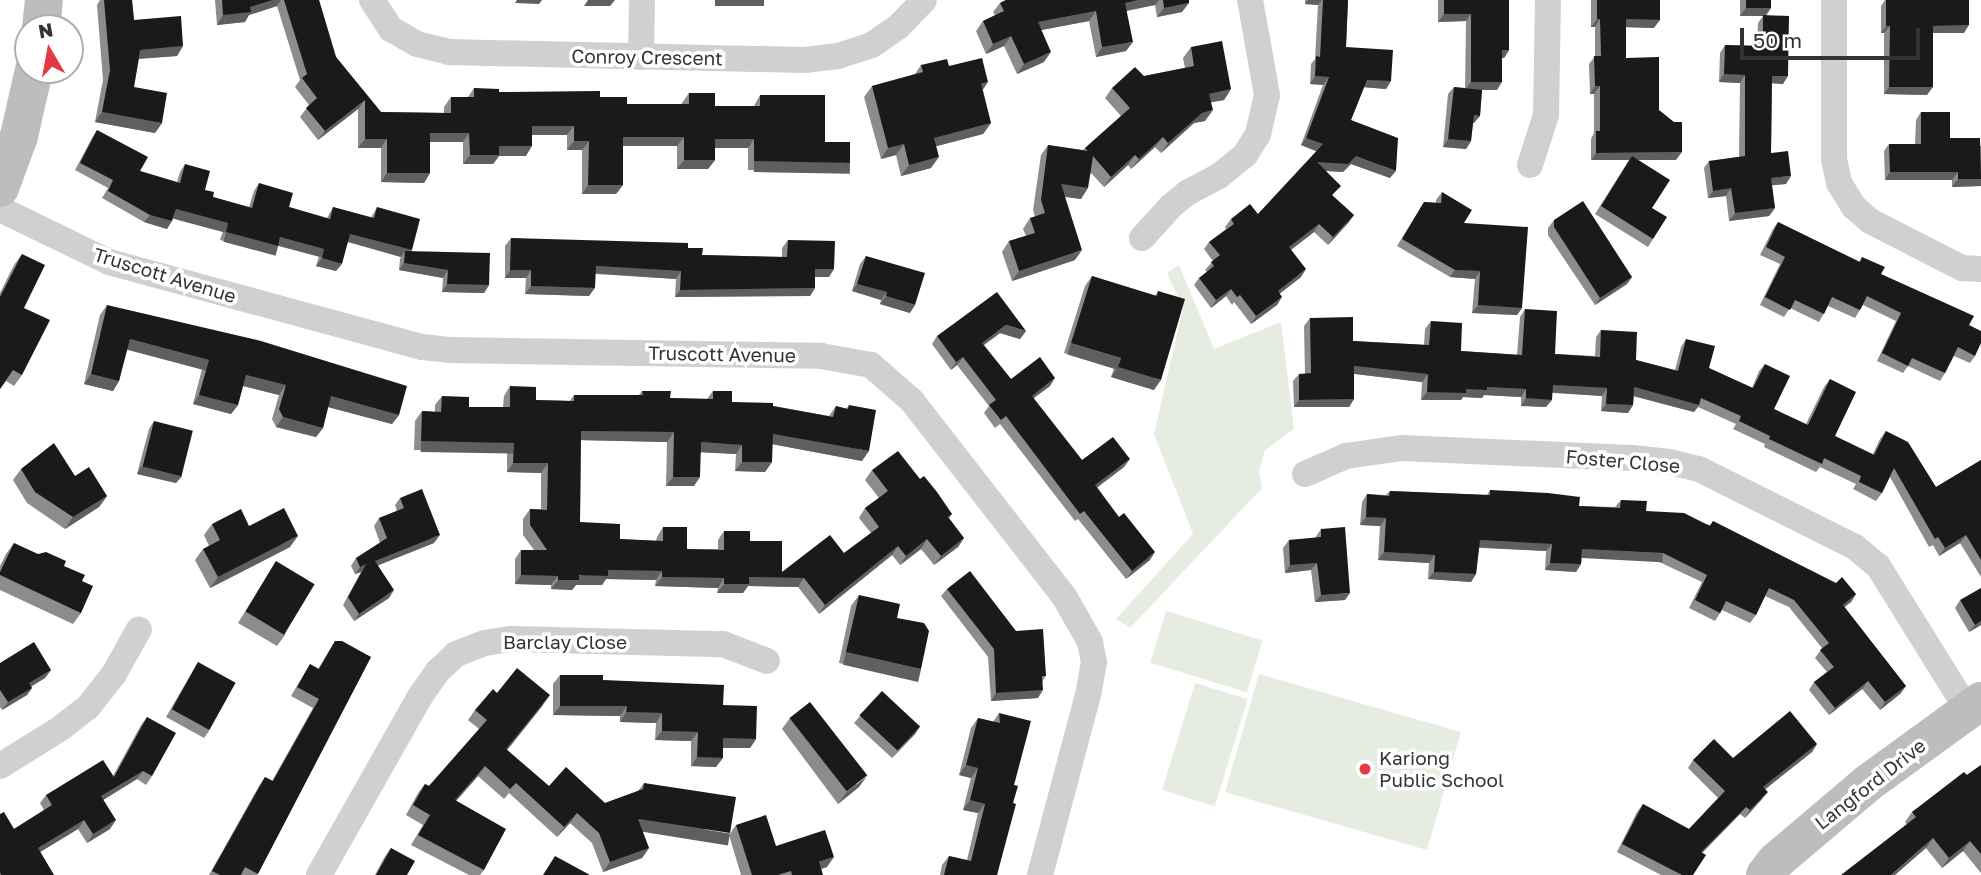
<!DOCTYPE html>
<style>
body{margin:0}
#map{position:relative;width:1981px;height:875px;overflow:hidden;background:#fff;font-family:"Golos Text",sans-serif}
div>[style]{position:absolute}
.green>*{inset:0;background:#e6ecdf;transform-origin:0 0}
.street>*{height:26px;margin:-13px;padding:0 13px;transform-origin:13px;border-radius:13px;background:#d0d0d0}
.secondary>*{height:38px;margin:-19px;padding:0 19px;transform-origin:19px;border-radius:19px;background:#bdbdbd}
.wall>*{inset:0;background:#8c8c8c}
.shaded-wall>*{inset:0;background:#5f5f5f;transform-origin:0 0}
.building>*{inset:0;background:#1a1a1a;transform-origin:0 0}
.dots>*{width:19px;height:19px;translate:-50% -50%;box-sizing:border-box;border:4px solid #fff;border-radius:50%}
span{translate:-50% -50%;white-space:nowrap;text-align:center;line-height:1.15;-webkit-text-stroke:7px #fff;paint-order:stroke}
.street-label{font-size:19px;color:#333}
.poi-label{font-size:19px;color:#333}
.left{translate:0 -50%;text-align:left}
.north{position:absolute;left:14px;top:14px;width:70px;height:70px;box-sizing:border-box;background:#fff;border:2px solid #adadad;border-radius:50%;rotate:350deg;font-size:19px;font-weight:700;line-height:28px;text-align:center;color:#333}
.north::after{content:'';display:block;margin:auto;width:24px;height:32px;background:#e63946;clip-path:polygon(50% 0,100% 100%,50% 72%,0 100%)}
.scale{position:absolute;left:1740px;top:28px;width:180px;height:32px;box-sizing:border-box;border:4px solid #333;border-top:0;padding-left:9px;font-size:21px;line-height:24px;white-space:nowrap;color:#333;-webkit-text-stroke:5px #fff;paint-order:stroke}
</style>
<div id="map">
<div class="green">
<div style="clip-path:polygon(1179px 265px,1214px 349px,1281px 322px,1294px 429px,1265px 450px,1259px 471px,1262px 488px,1130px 628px,1116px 619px,1193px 534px,1154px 434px,1183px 308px,1167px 273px)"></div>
<div style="left:1166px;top:611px;width:101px;height:54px;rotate:17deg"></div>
<div style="left:1259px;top:674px;width:210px;height:123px;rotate:16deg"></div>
<div style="left:1195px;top:683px;width:55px;height:112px;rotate:17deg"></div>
</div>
<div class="street">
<div style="left:372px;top:0;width:35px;rotate:57deg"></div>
<div style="left:391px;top:29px;width:30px;rotate:30deg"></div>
<div style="left:417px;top:44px;width:33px;rotate:14deg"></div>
<div style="left:449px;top:52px;width:356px;rotate:1.3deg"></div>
<div style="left:805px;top:60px;width:33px;rotate:-7deg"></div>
<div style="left:838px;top:56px;width:36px;rotate:-18deg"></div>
<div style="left:872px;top:45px;width:32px;rotate:-35deg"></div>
<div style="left:898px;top:27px;width:37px;rotate:-46deg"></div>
<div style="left:1834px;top:0;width:159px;rotate:90deg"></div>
<div style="left:1834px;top:159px;width:25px;rotate:78deg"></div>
<div style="left:1839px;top:183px;width:28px;rotate:58deg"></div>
<div style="left:1854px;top:207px;width:21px;rotate:41deg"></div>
<div style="left:1870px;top:221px;width:103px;rotate:27.1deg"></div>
<div style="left:1962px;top:268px;width:19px;rotate:3deg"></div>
<div style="left:641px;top:57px;width:57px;rotate:-89deg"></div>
<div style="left:1530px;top:165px;width:52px;rotate:-72.3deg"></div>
<div style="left:1546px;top:115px;width:115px;rotate:-89deg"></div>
<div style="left:0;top:209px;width:121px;rotate:25.9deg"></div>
<div style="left:109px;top:262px;width:324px;rotate:15.2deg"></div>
<div style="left:422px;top:347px;width:27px;rotate:6deg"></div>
<div style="left:449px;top:350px;width:372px;rotate:0.9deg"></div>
<div style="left:821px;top:356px;width:51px;rotate:10.2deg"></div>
<div style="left:871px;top:365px;width:55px;rotate:41.3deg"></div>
<div style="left:912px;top:401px;width:247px;rotate:52.1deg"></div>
<div style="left:1064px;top:596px;width:53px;rotate:60.5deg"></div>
<div style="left:1090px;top:642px;width:20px;rotate:79deg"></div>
<div style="left:1094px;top:662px;width:29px;rotate:100deg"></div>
<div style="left:1089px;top:691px;width:190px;rotate:104.9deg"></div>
<div style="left:1142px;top:238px;width:43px;rotate:-47.8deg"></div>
<div style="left:1171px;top:206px;width:21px;rotate:-39deg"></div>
<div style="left:1187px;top:193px;width:36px;rotate:-28deg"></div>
<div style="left:1219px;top:176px;width:33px;rotate:-39deg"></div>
<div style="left:1245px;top:155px;width:25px;rotate:-58deg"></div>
<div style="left:1258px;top:134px;width:40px;rotate:-77deg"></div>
<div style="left:1267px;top:95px;width:97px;rotate:-100.1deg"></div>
<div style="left:1305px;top:474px;width:45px;rotate:-23.7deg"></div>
<div style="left:1346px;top:456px;width:57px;rotate:-8.1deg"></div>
<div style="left:1402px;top:448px;width:230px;rotate:2.5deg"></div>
<div style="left:1632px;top:458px;width:38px;rotate:6deg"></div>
<div style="left:1670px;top:462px;width:30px;rotate:14deg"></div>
<div style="left:1699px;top:469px;width:174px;rotate:26.6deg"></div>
<div style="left:1855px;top:547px;width:30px;rotate:40deg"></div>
<div style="left:1878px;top:566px;width:168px;rotate:58.1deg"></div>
<div style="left:0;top:766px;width:72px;rotate:-31.9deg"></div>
<div style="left:61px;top:728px;width:34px;rotate:-38deg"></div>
<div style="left:88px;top:707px;width:42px;rotate:-51.8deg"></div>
<div style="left:114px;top:674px;width:51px;rotate:-60.9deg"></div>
<div style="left:319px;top:875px;width:203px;rotate:-60.5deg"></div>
<div style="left:419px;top:698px;width:33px;rotate:-55deg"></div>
<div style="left:438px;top:671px;width:25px;rotate:-43deg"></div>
<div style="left:456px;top:654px;width:31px;rotate:-21deg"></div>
<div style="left:485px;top:643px;width:26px;rotate:-9deg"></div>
<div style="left:511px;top:639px;width:212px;rotate:1.4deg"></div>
<div style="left:723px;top:644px;width:47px;rotate:21.1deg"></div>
</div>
<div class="secondary">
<div style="left:41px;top:28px;width:28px;rotate:-84deg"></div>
<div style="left:0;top:188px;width:55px;rotate:-69.9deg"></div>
<div style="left:19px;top:136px;width:68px;rotate:-77.2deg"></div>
<div style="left:1765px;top:875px;width:18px;rotate:-52deg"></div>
<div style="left:1776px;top:861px;width:121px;rotate:-40.3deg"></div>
<div style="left:1868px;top:783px;width:140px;rotate:-36deg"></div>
</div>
<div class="wall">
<div style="clip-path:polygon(100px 0,132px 0,134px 20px,183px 46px,177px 56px,139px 59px,134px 87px,162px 123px,155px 133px,95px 122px,103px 80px,97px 5px)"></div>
<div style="clip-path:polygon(215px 0,319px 0,336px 57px,381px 112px,444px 113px,444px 107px,451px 97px,468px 97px,474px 88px,499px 92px,600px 97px,627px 104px,682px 104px,682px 103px,689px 93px,715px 106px,754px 106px,760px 95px,825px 142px,844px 172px,748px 170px,748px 148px,715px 148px,715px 160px,708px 169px,677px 169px,677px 146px,623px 146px,623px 185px,616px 194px,582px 194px,582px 150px,567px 150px,567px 135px,532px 135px,526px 156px,499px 156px,493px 164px,463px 164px,463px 142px,430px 142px,430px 173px,424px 183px,381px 182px,381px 148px,358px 148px,358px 109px,318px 140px,300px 117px,309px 105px,295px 87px,300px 80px,277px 6px,249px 15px,245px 22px,217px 25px)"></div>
<div style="clip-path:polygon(1006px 0,1189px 0,1182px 12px,1157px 17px,1155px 5px,1127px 11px,1126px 51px,1096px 57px,1089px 21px,1041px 30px,1044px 62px,1017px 74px,1004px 46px,986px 54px,976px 31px,983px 21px,995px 15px,993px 12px,1000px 3px)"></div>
<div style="clip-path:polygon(1305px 0,1348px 0,1346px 47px,1391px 81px,1386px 89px,1364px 87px,1351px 120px,1390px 178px,1351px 164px,1343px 172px,1326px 171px,1333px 196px,1354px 215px,1349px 222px,1328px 245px,1314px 232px,1291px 250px,1301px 277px,1280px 293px,1277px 305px,1251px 324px,1234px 302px,1232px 305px,1226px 296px,1211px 308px,1194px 285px,1199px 278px,1207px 272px,1205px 270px,1213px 261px,1204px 249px,1209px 242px,1226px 229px,1225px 227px,1231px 219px,1258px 214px,1317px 151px,1301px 145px,1323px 85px,1310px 84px,1311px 64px,1315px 59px,1318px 5px,1305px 4px)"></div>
<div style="clip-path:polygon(1438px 0,1509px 0,1509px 50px,1504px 58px,1502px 58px,1497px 90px,1482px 90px,1480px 116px,1473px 123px,1471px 141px,1466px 149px,1443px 147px,1448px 94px,1454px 87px,1465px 88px,1466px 21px,1438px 22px)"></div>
<div style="clip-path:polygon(1591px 0,1660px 0,1654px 28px,1626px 27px,1626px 58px,1659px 110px,1676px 160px,1638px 160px,1652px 208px,1653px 239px,1648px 247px,1595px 214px,1629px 160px,1591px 160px,1591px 139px,1594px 133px,1594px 94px,1590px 94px,1589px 64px,1595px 56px,1595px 27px,1591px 27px)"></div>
<div style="clip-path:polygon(1740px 0,1771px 0,1771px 8px,1766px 16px,1783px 84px,1772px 83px,1771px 153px,1786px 184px,1772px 185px,1775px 208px,1769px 216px,1729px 221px,1726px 196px,1708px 198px,1704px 168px,1709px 161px,1739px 157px,1740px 83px,1719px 82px,1720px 53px,1725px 45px,1757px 46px,1758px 23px,1763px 16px,1740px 16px)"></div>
<div style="clip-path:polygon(1885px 0,1969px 0,1964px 33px,1933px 33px,1927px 95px,1884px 94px,1884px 33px,1881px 33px,1881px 6px)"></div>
<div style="clip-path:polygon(1191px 47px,1231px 89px,1224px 100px,1211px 102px,1205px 121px,1194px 123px,1161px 153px,1155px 147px,1131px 169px,1128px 165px,1104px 187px,1091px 173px,1081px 199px,1065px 197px,1075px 260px,1012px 281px,1002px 252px,1009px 241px,1026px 236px,1023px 229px,1030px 218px,1035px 217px,1033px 210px,1041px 155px,1048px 145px,1083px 150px,1121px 116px,1105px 98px,1112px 88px,1144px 76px,1185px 68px,1183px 58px)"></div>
<div style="clip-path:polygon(921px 65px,949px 66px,983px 90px,991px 123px,983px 134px,936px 146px,931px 168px,901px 176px,896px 155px,881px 159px,864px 97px,872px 86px,915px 74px)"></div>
<div style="clip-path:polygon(1921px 112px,1950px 138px,1981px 146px,1981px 186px,1952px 187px,1952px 180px,1885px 180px,1884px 151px,1889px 144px,1915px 144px,1916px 120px)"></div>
<div style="clip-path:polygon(97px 130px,140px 171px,177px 182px,180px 172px,185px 164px,205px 190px,213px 197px,249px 207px,254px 191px,259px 183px,289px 207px,327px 218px,333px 207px,371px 218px,377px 207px,411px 251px,489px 285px,484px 293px,442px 292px,443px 278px,399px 270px,400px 259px,401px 257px,348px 242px,336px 271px,316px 266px,319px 256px,278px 245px,272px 254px,220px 240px,223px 231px,173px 218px,167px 229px,144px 222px,102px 198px,108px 188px,75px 170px,92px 138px)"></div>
<div style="clip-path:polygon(1442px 192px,1522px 308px,1517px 315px,1472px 313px,1475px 279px,1450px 277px,1397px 246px,1424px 202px,1436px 203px,1436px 200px)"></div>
<div style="clip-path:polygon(1554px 220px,1632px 277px,1627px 284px,1595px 305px,1548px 235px,1548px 228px)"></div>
<div style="clip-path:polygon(1778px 222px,1859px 262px,1862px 257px,1881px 274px,1969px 325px,1975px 356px,1970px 363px,1954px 356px,1945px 373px,1940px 381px,1908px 366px,1903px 373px,1877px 361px,1896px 321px,1863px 305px,1855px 318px,1828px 306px,1819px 322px,1790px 308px,1784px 317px,1760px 305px,1780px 264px,1760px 255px,1773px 229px)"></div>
<div style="clip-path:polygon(511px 238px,688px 248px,702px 255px,782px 257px,782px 248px,788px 240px,829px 277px,815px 277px,815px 288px,810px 296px,675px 297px,676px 279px,595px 274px,589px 296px,525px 294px,526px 278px,505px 278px,505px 246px)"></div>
<div style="clip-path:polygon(22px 254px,24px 308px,22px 375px,14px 386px,6px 381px,0 389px,0 293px,14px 265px)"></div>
<div style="clip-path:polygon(866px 256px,910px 313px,880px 304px,881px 300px,852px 291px,860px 264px)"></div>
<div style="clip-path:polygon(1092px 276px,1155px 296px,1158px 291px,1154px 390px,1111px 377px,1114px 368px,1064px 353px,1085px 286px)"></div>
<div style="clip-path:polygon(107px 305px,399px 415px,392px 424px,328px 407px,323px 428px,316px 437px,276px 427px,272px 419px,279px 395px,243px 386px,238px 405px,231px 414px,193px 404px,202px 369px,127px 349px,119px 381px,113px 391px,84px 384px,100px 315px)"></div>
<div style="clip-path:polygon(1525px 309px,1555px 354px,1595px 356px,1596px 337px,1601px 330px,1636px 360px,1675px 370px,1681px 347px,1686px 339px,1709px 368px,1752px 388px,1759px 371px,1765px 364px,1774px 409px,1806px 424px,1824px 387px,1830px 379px,1835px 436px,1873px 454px,1880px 439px,1886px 431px,1936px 487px,1981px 460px,1981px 577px,1960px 543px,1939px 556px,1933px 545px,1929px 547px,1890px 477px,1882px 493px,1876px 501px,1853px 489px,1856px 484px,1820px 467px,1816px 472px,1764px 447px,1765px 444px,1733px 429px,1736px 424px,1698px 407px,1694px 412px,1634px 396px,1633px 405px,1628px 413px,1601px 411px,1602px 396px,1552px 393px,1546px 407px,1521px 406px,1521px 397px,1484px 395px,1482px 398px,1463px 397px,1461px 400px,1421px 400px,1422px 382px,1354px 374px,1354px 399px,1349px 407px,1294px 407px,1293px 381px,1299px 374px,1305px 374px,1304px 326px,1310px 318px,1353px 341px,1424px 345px,1425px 329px,1431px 321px,1461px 351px,1517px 355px,1520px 317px)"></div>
<div style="clip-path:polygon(1026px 331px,1020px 339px,1000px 333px,984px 345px,1011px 379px,1050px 386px,1033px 398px,1082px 460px,1124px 467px,1097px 487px,1150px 560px,1126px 579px,1078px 519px,1075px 521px,1000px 424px,995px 428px,984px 413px,989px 406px,957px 365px,951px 370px,932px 344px,937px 336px)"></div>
<div style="clip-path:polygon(510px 386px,536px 400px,570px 401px,574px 395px,639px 395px,642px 391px,670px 398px,707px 399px,713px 391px,732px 402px,773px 406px,829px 416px,836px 406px,846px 409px,849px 405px,862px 461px,772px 444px,772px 462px,765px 472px,735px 471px,736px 454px,701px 452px,694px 486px,666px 486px,667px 442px,581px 440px,580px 522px,620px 539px,656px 541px,657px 537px,663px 527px,687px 549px,718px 549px,718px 540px,724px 531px,750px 541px,782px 572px,844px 553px,871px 533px,859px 518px,865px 508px,879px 498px,865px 480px,872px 470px,920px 479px,952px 514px,949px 518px,964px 538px,958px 547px,934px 565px,921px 549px,900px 565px,892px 555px,819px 614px,798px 587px,748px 586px,743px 593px,717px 593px,718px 588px,655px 586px,656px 580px,606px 579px,602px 585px,576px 585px,572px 590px,551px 589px,551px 585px,515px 584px,515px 559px,521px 550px,534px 550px,523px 535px,523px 519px,530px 509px,541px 509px,541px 473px,507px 472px,507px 452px,414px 450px,415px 421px,422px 411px,435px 412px,435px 405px,442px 396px,469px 407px,503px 407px,504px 396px)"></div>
<div style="clip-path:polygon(154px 421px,182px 476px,176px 483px,137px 474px,149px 429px)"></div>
<div style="clip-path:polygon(21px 469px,75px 476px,107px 496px,99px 507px,65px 529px,27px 503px,13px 480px)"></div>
<div style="clip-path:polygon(1490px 490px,1579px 506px,1615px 507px,1621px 500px,1646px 511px,1710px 525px,1713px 521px,1856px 594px,1851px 602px,1844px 607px,1906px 686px,1900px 694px,1880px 710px,1862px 689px,1829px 715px,1809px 690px,1814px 682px,1827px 672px,1815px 658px,1822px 648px,1789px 607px,1765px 596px,1756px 615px,1750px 623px,1722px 610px,1715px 621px,1689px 608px,1702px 582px,1657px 561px,1582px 557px,1581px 564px,1576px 572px,1545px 570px,1546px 551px,1479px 548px,1476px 574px,1471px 582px,1428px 579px,1429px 563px,1378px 560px,1380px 526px,1360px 525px,1362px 502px,1367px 494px,1386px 495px,1390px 491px,1487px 495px)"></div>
<div style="clip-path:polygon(400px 498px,434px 543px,378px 565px,389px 598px,354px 621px,343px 605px,361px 572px,355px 574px,351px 566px,356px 558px,380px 543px,374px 526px,379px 518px,397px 511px,395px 505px)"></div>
<div style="clip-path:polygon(212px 524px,249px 526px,290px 547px,210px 588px,195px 560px,203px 549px,209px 546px,204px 535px)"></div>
<div style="clip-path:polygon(1321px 529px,1345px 600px,1315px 602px,1311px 570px,1285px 573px,1283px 548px,1289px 540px,1315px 538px)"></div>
<div style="clip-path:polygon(14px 543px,82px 581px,81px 613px,73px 624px,0 590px,0 566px,6px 554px)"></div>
<div style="clip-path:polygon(276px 561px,285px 635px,277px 646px,238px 623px)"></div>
<div style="clip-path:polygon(947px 589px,1016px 631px,1046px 676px,1043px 680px,1038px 698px,991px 701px,988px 657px,941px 596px)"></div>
<div style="clip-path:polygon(859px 595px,897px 618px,921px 669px,913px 680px,839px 663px,851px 606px)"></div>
<div style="clip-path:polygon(1960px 600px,1981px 625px,1969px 632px,1955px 608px)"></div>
<div style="clip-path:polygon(335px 641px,371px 657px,257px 875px,209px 875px,259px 786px,265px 777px,272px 781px,313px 708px,291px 696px,310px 664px,318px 669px)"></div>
<div style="clip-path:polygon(198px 662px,209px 731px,204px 738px,166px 717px)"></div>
<div style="clip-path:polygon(0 663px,51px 670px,45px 678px,31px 686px,32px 688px,27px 695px,2px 710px,0 707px)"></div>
<div style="clip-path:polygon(560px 675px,603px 680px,723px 705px,756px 739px,750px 748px,723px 748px,716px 767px,691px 766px,691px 741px,655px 740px,656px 723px,620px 722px,620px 716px,553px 715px,553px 684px)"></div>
<div style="clip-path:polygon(497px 693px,543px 705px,507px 750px,549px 786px,605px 803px,638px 791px,644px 783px,723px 843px,642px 830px,649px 848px,642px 858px,603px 872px,592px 843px,570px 823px,557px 837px,509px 793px,504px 799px,478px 776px,456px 801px,484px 870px,480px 875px,469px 875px,411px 845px,423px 825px,406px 815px,418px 793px,425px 784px,429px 786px,479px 729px,468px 720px,475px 710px)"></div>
<div style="clip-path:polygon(999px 713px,1014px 785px,997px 875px,940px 875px,942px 865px,949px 856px,967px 860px,978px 813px,963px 810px,971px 778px,959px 775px,971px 728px,978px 718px,993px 722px)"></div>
<div style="clip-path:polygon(860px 716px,920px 726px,915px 734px,892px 758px,854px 723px)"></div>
<div style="clip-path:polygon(147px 717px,152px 776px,146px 785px,137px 779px,103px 800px,110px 829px,87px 843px,78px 829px,40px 852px,54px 875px,0 875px,0 814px,14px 829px,44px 810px,40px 803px,46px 795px,113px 776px,141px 725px)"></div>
<div style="clip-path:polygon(790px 718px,859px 787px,838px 804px,782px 729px)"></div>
<div style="clip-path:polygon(1817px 744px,1812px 752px,1765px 789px,1762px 799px,1745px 818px,1740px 814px,1702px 853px,1693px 875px,1661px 875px,1617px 852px,1637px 812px,1643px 804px,1689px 829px,1718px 798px,1688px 768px,1693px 760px,1733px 758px)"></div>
<div style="clip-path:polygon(1981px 765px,1981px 873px,1963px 851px,1942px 868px,1905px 822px,1912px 812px)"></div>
<div style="clip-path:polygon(736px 825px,776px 846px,827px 867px,821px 869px,823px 875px,741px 875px,729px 835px)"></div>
<div style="clip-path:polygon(391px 848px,407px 875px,375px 875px,384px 858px)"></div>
</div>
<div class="shaded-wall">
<div style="clip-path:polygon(273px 0,281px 0,277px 6px,249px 15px,245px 22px,217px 25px,223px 15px)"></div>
<div style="clip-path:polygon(517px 0,542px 0,539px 4px,515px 3px)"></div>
<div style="clip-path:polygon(588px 0,615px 0,610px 6px,584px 6px)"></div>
<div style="left:715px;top:0;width:49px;height:6px"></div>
<div style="clip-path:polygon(1138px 0,1159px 0,1155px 5px,1119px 12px,1125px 3px)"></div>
<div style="clip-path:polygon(1308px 0,1322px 0,1318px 5px,1305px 4px)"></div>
<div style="clip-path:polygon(1189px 3px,1182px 12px,1157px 17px,1164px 8px)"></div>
<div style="clip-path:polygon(1746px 8px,1771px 8px,1765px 16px,1740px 16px)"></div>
<div style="clip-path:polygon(1096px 11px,1089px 21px,1031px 32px,1038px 22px)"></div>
<div style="clip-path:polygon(1444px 14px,1471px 14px,1466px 21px,1438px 22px)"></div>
<div style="clip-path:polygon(1597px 19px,1600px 19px,1595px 27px,1591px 27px)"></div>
<div style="clip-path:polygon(1626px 19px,1660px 20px,1654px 28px,1620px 27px)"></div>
<div style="clip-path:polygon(1969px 25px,1964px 33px,1927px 33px,1933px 26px)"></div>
<div style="clip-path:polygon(1886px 26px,1890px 26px,1884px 33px,1881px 33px)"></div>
<div style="clip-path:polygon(1011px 36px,1004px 46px,986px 54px,993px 44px)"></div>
<div style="clip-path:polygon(1133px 42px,1126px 51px,1096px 57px,1102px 47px)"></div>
<div style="clip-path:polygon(183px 46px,177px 56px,134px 59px,140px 50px)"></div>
<div style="clip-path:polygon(1502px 50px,1509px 50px,1504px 58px,1497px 57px)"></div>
<div style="clip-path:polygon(1051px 52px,1044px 62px,1017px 74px,1024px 64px)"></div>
<div style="clip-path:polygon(1724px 74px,1745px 75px,1740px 83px,1719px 82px)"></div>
<div style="clip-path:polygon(1315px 76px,1329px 77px,1323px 85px,1310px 84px)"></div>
<div style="clip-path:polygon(1772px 76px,1788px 76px,1783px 84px,1766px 83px)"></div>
<div style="clip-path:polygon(1367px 80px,1391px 81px,1386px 89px,1361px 87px)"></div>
<div style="clip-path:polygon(988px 82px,980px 94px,981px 84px)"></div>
<div style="clip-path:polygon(1471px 82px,1502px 82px,1497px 90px,1465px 90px)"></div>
<div style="clip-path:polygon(1595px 86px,1600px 86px,1594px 94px,1590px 94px)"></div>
<div style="clip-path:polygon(1889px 87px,1933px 87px,1927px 95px,1884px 94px)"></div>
<div style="clip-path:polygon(1231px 89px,1224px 100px,1202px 104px,1209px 94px)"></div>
<div style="clip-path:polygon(365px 100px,358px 109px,318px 140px,325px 131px)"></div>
<div style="clip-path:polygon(1213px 110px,1205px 121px,1194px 123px,1161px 153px,1168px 143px,1202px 113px)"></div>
<div style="clip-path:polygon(102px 112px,162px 123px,155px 133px,95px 122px)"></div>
<div style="clip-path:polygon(1474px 115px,1480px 116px,1474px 123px,1469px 123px)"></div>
<div style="clip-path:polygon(991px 123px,983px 134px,926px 149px,934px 138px)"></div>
<div style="clip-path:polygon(532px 126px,574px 126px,567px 135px,526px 135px)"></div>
<div style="clip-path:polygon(430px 133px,469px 133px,463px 142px,424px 142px)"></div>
<div style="clip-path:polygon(623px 137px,684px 137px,677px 146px,616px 146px)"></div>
<div style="clip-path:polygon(1163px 137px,1155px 147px,1131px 169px,1139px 159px)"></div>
<div style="clip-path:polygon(1306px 138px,1323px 144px,1318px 152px,1301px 145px)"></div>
<div style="clip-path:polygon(365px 139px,387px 139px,381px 148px,358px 148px)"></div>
<div style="clip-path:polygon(715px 139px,754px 139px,748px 148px,708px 148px)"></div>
<div style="clip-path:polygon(1448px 139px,1471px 141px,1466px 149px,1443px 147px)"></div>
<div style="clip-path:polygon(574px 141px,589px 141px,582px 150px,567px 150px)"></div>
<div style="clip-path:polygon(904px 144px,896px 155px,881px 159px,888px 148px)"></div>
<div style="clip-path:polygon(499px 146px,532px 146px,526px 156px,499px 156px,493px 164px,463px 164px,470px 155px)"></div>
<div style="clip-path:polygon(1682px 152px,1676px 160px,1591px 160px,1596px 153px)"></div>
<div style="clip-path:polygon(1135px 155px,1128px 165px,1104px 187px,1111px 177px)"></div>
<div style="clip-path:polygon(1356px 156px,1396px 171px,1390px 178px,1351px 164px,1343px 172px,1312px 170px,1317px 162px)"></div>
<div style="clip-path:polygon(939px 157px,931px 168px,901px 176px,909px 165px)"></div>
<div style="clip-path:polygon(684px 160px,715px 160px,708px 169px,677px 169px)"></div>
<div style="left:754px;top:161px;width:96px;height:11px;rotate:1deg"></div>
<div style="clip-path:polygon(1890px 172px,1958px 172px,1952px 180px,1885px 180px)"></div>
<div style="clip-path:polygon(387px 173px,430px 173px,424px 183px,381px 182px)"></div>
<div style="clip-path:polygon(1791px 176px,1786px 184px,1766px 186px,1771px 178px)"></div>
<div style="clip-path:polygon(1958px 179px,1981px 179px,1981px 186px,1952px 187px)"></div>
<div style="clip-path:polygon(1061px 184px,1088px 188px,1081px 199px,1054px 195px)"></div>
<div style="clip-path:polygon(588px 185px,623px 185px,616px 194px,582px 194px)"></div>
<div style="clip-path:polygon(1731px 188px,1726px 196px,1708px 198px,1713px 191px)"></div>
<div style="clip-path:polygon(1775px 208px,1769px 216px,1729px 221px,1735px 213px)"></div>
<div style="left:176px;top:209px;width:54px;height:10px;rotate:15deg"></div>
<div style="clip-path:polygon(150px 215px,172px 221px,167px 229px,144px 222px)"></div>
<div style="clip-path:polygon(1354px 215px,1349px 222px,1328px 245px,1333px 237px)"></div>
<div style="clip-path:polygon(1319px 224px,1314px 232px,1284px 255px,1289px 247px)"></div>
<div style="left:226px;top:232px;width:54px;height:10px;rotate:15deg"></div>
<div style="clip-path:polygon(350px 234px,412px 250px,406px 258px,405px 251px,401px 257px,345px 241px)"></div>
<div style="left:280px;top:237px;width:46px;height:9px;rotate:15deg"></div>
<div style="clip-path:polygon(1082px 250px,1075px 260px,1012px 281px,1019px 271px)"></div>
<div style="clip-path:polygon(322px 258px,342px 264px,336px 271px,316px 266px)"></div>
<div style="clip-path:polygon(404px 263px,448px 270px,443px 278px,399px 270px)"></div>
<div style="clip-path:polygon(596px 266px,681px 271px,676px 279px,590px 273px)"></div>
<div style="clip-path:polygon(815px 269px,834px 269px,829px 277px,810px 277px)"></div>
<div style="clip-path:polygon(1306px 269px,1301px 277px,1273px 299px,1278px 291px)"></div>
<div style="clip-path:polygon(510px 270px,531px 270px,526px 278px,505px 278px)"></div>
<div style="clip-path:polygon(1455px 270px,1480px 271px,1475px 279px,1450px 277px)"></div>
<div style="clip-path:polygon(1632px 277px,1627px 284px,1595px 305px,1600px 298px)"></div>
<div style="clip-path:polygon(447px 284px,489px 285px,484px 293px,442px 292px)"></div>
<div style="clip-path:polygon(857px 284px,887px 292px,881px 300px,852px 291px)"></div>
<div style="clip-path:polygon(531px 286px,595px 288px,589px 296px,525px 294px)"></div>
<div style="clip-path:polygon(815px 288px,810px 296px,675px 297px,680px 290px)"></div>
<div style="clip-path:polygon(1231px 289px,1226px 296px,1211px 308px,1216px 300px)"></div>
<div style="clip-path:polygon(886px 296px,915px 305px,910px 313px,880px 304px)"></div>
<div style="clip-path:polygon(1282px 297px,1277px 305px,1251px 324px,1256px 316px)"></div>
<div style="clip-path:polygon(1478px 305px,1522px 308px,1517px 315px,1472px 313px)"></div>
<div style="clip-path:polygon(1006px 325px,1026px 331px,1020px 339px,1000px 333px,977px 350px,982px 343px)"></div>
<div style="left:130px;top:339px;width:82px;height:11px;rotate:15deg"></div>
<div style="left:1071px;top:343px;width:52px;height:12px;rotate:17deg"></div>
<div style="clip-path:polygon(963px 357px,957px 365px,951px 370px,956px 362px)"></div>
<div style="clip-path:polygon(1354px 366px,1428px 374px,1422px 382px,1348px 373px)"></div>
<div style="clip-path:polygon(1118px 367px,1161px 380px,1154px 390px,1111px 377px)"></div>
<div style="clip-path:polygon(91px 374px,119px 381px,113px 391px,84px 384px)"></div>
<div style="clip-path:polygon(246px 375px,286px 385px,279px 395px,239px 385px)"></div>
<div style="clip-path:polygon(1055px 378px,1050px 386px,1026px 404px,1032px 396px)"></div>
<div style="clip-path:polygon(1553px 385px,1607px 388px,1602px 396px,1547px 392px)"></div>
<div style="clip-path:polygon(1487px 387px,1526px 389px,1521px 397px,1484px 395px,1482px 398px,1463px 397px,1461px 400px,1421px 400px,1427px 392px)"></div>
<div style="clip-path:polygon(1634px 387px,1699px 405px,1694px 412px,1629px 395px)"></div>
<div style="clip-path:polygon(199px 395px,238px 405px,231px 414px,193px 404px)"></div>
<div style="clip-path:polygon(331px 396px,399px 415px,392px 424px,324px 406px)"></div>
<div style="clip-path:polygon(1526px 398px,1552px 400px,1546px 407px,1521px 406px)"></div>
<div style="clip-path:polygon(1354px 399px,1349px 407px,1294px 407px,1299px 400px)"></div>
<div style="clip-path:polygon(1606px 404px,1633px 405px,1628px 413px,1601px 411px)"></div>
<div style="clip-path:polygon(283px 417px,323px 428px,316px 437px,276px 427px)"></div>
<div style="clip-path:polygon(581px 431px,674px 432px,667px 442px,575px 440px)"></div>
<div style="clip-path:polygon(773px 434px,869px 451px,862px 461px,766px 443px)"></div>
<div style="left:421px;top:441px;width:93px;height:11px;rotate:1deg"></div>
<div style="clip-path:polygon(701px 442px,742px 445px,736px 454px,695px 452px)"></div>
<div style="clip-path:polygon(1130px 459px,1124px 467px,1090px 493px,1095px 485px)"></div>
<div style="clip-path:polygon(742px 462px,772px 462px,765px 472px,735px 471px)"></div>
<div style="clip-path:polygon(513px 463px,548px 463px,541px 473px,507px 472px)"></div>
<div style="clip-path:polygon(142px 466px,182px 476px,176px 483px,137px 474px)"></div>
<div style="clip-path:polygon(673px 477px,700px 477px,694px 486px,666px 486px)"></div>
<div style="clip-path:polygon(107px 496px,99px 507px,65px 529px,73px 517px)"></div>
<div style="clip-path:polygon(1366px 517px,1386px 518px,1380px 526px,1360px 525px)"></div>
<div style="clip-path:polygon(440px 535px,434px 543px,369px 569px,375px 561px)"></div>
<div style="clip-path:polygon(1966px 535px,1960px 543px,1939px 556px,1945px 548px)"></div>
<div style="clip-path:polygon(298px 536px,290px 547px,210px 588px,218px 577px)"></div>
<div style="clip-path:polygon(964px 538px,958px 547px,934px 565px,941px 556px)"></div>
<div style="clip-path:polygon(927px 539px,921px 549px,900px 565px,906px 556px)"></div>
<div style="clip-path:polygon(1480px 540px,1552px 544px,1546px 551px,1474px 547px)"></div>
<div style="clip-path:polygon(898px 546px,892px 555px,819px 614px,825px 605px)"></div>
<div style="left:1582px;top:549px;width:81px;height:9px;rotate:3deg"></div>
<div style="clip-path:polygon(1155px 552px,1150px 560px,1126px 579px,1132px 571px)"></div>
<div style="clip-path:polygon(1384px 552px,1435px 555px,1429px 563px,1378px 560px)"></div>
<div style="clip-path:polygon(1317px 563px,1311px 570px,1285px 573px,1290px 565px)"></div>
<div style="clip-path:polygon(1550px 563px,1581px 564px,1576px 572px,1545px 570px)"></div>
<div style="clip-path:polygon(366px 564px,361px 572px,355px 574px,360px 567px)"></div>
<div style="clip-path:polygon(608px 570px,662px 571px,656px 580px,606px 579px,602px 585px,576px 585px,572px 590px,551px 589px,558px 580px)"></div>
<div style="clip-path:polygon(1434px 572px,1476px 574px,1471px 582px,1428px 579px)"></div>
<div style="clip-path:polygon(521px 575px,558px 576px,551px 585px,515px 584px)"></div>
<div style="clip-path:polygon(662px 577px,724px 578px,718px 588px,655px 586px)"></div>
<div style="clip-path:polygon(749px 577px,804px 578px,798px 587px,748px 586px,743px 593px,717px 593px,724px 584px)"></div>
<div style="clip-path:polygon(394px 590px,389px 598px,354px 621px,359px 614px)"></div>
<div style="clip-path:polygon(1350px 593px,1345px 600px,1315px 602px,1321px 595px)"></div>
<div style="clip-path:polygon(1856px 594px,1851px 602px,1837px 613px,1843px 605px)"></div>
<div style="clip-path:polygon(1981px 621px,1981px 625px,1969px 632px,1975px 625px)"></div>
<div style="left:846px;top:652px;width:77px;height:13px;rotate:13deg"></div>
<div style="clip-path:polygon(51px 670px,45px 678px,24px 691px,29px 683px)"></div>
<div style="clip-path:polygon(1868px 681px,1862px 689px,1829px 715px,1835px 708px)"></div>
<div style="clip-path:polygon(1906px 686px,1900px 694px,1880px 710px,1885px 702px)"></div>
<div style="clip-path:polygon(32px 688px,27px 695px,2px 710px,8px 702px)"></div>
<div style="clip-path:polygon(1043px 690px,1038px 698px,991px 701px,996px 693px)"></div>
<div style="clip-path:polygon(550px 695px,543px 705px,500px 759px,506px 749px)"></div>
<div style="clip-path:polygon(560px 706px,627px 706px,620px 716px,553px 715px)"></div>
<div style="clip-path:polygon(626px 712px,662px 713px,656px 723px,620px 722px)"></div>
<div style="clip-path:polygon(920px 726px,915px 734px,892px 758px,898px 751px)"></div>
<div style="clip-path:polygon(662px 731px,698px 732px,691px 741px,655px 740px)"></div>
<div style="clip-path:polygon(723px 738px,756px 739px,750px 748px,717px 748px)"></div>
<div style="clip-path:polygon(1817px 744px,1812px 752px,1758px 795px,1763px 787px)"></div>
<div style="clip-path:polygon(697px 757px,723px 758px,716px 767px,691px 766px)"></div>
<div style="clip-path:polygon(966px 765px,978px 768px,971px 778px,959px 775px)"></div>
<div style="clip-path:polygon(485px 766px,478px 776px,448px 810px,455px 800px)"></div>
<div style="clip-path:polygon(143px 771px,137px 779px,95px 805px,101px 796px)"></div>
<div style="clip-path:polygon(867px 776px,859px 787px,838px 804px,846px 793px)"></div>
<div style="clip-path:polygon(1768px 792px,1762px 799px,1745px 818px,1750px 810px)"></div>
<div style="clip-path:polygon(970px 800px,985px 804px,978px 813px,963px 810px)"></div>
<div style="clip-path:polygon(1746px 807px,1740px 814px,1695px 860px,1701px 852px)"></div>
<div style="clip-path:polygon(577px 813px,570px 823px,557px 837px,564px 827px)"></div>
<div style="left:638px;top:819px;width:93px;height:12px;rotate:9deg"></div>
<div style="clip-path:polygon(84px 820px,78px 829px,32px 857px,38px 848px)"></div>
<div style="clip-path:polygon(116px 820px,110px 829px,87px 843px,93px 834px)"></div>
<div style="clip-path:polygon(1933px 838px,1926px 848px,1895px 875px,1891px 875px)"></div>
<div style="clip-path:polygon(1970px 841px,1963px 851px,1942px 868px,1949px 858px)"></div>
<div style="clip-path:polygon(649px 848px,642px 858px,603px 872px,610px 862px)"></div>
<div style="clip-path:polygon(834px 857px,827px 867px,812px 872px,819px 862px)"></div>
</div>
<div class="building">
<div style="clip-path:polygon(104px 0,132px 0,134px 20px,181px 16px,183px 46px,140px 50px,134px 87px,167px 93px,162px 123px,102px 112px,110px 70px)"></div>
<div style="clip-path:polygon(222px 0,273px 0,250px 7px,251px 12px,223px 15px)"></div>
<div style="clip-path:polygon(284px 0,319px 0,336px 57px,381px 112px,451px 113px,451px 97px,474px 97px,474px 88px,499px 89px,499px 92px,600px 91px,600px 97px,627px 97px,627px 104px,689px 104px,689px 93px,715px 93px,715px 106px,760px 106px,760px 95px,825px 95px,825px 142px,850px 142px,850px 163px,754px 161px,754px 139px,715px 139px,715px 160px,684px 160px,684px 137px,623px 137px,623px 185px,588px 185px,589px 141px,574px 141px,574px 126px,532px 126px,532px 146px,499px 146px,499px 155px,470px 155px,469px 133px,430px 133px,430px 173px,387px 173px,387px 139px,365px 139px,365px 100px,325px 131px,306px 108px,317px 98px,302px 78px,307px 74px)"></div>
<div style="clip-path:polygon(1006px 0,1138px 0,1125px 3px,1133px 42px,1102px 47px,1096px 11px,1038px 22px,1051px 52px,1024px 64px,1011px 36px,993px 44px,983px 21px,1004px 11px,1000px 3px)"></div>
<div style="clip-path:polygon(1163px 0,1189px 0,1189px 3px,1164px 8px)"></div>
<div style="clip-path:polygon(1323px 0,1348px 0,1346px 47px,1393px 50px,1391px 81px,1367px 80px,1351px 120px,1398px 138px,1396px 171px,1356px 156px,1348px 164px,1317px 162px,1341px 186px,1332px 195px,1354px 215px,1333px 237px,1319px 224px,1289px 247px,1306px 269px,1278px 291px,1282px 297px,1256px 316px,1240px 295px,1237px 297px,1231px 289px,1216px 300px,1199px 278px,1214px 266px,1211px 262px,1220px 255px,1209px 242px,1234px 224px,1231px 219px,1250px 204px,1258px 214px,1323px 144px,1306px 138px,1329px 77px,1315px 76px,1316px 56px,1320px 57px)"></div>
<div style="clip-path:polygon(1444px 0,1509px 0,1509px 50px,1502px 50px,1502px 82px,1471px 82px,1471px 14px,1444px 14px)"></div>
<div style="clip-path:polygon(1597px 0,1660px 0,1660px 20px,1626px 19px,1626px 58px,1659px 57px,1659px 110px,1674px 122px,1682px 122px,1682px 152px,1596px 153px,1596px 131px,1600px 131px,1600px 86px,1595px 86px,1594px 56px,1601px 56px,1600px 19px,1597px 19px)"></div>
<div style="left:1746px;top:0;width:25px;height:8px"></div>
<div style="clip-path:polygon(1886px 0,1969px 0,1969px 25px,1933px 26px,1933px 87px,1889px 87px,1890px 26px,1886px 26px)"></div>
<div style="clip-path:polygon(1763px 15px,1789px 16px,1788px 76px,1772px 76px,1771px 153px,1788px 151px,1791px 176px,1771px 178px,1775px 208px,1735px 213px,1731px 188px,1713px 191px,1709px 161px,1745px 156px,1745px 75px,1724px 74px,1725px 45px,1763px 46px)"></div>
<div style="clip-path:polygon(1222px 41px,1231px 89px,1209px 94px,1213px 110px,1202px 113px,1168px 143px,1163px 137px,1139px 159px,1135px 155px,1111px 177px,1093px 156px,1088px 188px,1061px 184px,1082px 250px,1019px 271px,1009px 241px,1035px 233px,1030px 218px,1045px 213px,1041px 200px,1048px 145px,1088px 151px,1085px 148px,1130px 108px,1112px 88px,1135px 67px,1144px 76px,1194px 66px,1191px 47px)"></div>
<div style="clip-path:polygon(982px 58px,988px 82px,981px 84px,991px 123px,934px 138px,939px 157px,909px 165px,904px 144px,888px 148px,872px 86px,923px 72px,921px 65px,947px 59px,949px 66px)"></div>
<div style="clip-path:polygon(1454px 87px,1482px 90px,1480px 116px,1474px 115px,1471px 141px,1448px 139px)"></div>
<div style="clip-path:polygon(1921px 112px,1950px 112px,1950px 138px,1980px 138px,1981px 179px,1958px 179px,1958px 172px,1890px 172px,1889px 144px,1921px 144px)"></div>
<div style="clip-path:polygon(97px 130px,148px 157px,140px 171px,180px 183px,185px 164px,210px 171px,205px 190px,214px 192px,213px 197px,252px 208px,259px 183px,293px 193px,289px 207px,330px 219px,333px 207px,374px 218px,377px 207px,420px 219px,412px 250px,350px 234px,342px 264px,322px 258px,324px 249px,280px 237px,278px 246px,226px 232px,228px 223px,176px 209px,172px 221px,150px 215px,108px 191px,113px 180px,80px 163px)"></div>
<div style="clip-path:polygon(1632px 156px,1670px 180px,1652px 208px,1667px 217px,1653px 239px,1601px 206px)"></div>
<div style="clip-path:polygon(1442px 192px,1472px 210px,1464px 223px,1528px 227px,1522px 308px,1478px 305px,1480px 271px,1455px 270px,1402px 239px,1424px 202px,1441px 203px)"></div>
<div style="clip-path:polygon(1583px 201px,1632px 277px,1600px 298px,1554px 227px,1554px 220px)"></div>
<div style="clip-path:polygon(1778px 222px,1860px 262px,1862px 257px,1885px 267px,1881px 274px,1974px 316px,1969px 325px,1981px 331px,1981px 343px,1975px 356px,1958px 347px,1945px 373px,1912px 358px,1908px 366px,1882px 353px,1901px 313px,1867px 296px,1860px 310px,1832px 297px,1824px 314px,1795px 300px,1790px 310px,1765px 297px,1785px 257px,1766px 247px)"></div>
<div style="clip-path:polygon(511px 238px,688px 243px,688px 248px,703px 248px,702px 255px,787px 257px,788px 240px,835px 241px,834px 269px,815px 269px,815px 288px,680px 290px,681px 271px,596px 266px,595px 288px,531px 286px,531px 270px,510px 270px)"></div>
<div style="clip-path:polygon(405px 251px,490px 253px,489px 285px,447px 284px,448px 270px,404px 263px)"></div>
<div style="clip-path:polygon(22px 254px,45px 265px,24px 308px,50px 320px,22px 375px,13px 370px,0 389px,0 297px)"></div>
<div style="clip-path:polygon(866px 256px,925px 273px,915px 305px,886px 296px,887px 292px,857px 284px)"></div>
<div style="clip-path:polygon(1092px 276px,1157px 296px,1158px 291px,1185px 299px,1161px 380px,1118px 367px,1121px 358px,1071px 343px)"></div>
<div style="clip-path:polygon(997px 292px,1026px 331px,1006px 325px,982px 343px,1011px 379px,1040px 357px,1055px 378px,1032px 396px,1082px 460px,1113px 437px,1130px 459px,1095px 485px,1119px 517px,1124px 513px,1155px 552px,1132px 571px,1084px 511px,1080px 514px,1006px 416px,1001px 420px,989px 405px,996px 400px,963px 357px,956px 362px,937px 336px)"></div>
<div style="clip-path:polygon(107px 305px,261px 341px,407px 386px,399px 415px,331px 396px,323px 428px,283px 417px,279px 409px,286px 385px,246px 375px,238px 405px,199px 395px,209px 360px,130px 339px,119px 381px,91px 374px)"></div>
<div style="clip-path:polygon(1525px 309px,1557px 311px,1555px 354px,1600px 357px,1601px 330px,1637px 332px,1636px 360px,1678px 371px,1686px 339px,1715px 346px,1709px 368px,1753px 388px,1765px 364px,1790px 376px,1774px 409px,1808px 425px,1830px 379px,1856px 392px,1835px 436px,1874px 455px,1886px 431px,1908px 442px,1936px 487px,1981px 460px,1981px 560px,1966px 535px,1945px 548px,1938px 537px,1935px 539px,1894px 468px,1882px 493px,1859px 482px,1861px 476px,1824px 458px,1822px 464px,1769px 439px,1770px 436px,1739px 421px,1741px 416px,1701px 398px,1699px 405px,1634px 387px,1633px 405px,1606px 404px,1607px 388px,1553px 385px,1552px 400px,1526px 398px,1526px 389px,1487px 387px,1487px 390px,1466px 389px,1466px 393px,1427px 392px,1428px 374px,1354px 366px,1354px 399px,1299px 400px,1299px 374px,1311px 373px,1310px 318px,1353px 317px,1353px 341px,1429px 345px,1431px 321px,1462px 323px,1461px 351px,1522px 355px)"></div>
<div style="clip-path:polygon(510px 386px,536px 387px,536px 400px,574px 401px,574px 395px,643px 395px,642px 391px,671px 391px,670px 398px,713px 399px,713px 391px,732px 391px,732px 402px,773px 403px,773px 406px,833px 417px,836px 406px,848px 409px,849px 405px,876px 410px,869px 451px,773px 434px,772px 462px,742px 462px,742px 445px,701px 442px,700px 477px,673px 477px,674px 432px,581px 431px,580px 522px,620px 524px,620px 539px,663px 541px,663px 527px,687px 527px,687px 549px,724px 550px,724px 531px,750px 531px,750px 541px,782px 541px,782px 572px,830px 535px,844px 553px,879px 527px,865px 508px,888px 491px,872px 470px,898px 451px,920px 479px,924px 476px,937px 492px,952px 514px,948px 517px,964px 538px,941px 556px,927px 539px,906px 556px,898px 546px,825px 605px,804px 578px,749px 577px,749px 584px,724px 584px,724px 578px,662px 577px,662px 571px,608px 570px,608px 576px,579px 575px,579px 580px,558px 580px,558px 576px,521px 575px,521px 550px,547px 550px,530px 525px,530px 509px,547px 510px,548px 463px,513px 463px,514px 443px,421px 441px,422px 411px,441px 412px,442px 396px,469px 397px,469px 407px,510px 407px)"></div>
<div style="left:154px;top:421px;width:40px;height:47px;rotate:14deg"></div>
<div style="clip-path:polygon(54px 443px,75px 476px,89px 467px,107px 496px,73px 517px,35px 492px,21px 469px)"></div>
<div style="clip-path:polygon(422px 489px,440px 535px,375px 561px,394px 590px,359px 614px,348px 597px,366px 564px,360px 567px,356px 558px,387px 538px,379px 518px,404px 508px,400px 498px)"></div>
<div style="clip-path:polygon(1490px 490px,1548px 493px,1580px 497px,1579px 506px,1620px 508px,1621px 500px,1647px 501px,1646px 511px,1684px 513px,1710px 526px,1713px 521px,1836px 583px,1842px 577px,1856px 594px,1843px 605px,1906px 686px,1885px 702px,1868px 681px,1835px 708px,1814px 682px,1834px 667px,1820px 650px,1829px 643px,1794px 600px,1769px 588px,1756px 615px,1726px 601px,1720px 613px,1695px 600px,1707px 575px,1663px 553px,1582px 549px,1581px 564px,1550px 563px,1552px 544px,1480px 540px,1476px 574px,1434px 572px,1435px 555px,1384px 552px,1386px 518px,1366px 517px,1367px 494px,1389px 496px,1390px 491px,1490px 495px)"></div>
<div style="clip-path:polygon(284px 508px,298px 536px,218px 577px,203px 549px,220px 540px,212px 524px,241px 509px,249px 526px)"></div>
<div style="clip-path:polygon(1345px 527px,1350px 593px,1321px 595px,1317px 563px,1290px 565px,1289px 540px,1321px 537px,1321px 529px)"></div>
<div style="clip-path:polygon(14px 543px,38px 554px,46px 552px,66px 561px,64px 566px,85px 575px,82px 581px,93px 586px,81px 613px,0 575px,0 572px)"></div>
<div style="left:276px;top:561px;width:45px;height:59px;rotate:31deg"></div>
<div style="clip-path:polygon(970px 571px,1016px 631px,1043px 629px,1046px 676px,1042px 676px,1043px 690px,996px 693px,994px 649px,947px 589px)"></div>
<div style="clip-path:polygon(1981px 588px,1981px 621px,1975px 625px,1960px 600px)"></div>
<div style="clip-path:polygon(859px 595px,900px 604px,897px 618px,924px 623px,929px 631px,921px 669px,846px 652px)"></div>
<div style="clip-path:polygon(335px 641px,342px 641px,371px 657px,258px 874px,245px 867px,241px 875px,220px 875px,212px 871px,265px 777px,273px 781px,319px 699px,297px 687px,310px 664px,319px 669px)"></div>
<div style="clip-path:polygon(34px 642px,51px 670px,29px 683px,32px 688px,8px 702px,0 690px,0 663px)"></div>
<div style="left:198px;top:662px;width:43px;height:54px;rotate:29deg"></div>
<div style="clip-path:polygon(517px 668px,550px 695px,506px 749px,549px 786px,566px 767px,605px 803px,643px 789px,644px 783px,736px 797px,730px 833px,638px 819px,649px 848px,610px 862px,599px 833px,577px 813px,564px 827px,516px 783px,510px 789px,485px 766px,455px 800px,506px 829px,484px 870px,418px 835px,430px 815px,413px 805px,425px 784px,429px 786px,487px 720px,475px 710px,493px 689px,497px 693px)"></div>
<div style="clip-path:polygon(560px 675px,603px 675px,603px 680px,724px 685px,723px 705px,757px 706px,756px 739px,723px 738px,723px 758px,697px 757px,698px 732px,662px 731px,662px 713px,626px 712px,627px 706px,560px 706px)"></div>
<div style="left:882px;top:691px;width:52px;height:33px;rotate:43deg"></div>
<div style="left:810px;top:702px;width:93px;height:26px;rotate:52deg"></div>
<div style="clip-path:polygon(1790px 711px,1817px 744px,1763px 787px,1768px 792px,1750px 810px,1746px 807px,1701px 852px,1706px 855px,1693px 875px,1682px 875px,1622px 844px,1643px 804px,1689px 829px,1725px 791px,1693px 760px,1714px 739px,1733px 758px)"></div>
<div style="clip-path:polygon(999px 713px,1031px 721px,1014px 785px,1018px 786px,1013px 803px,1016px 804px,997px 875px,944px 875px,949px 856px,971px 861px,985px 804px,970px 800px,978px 768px,966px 765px,978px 718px,1000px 723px)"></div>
<div style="clip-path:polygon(147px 717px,176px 733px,152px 776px,143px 771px,101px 796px,116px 820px,93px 834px,84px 820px,38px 848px,54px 875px,1px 875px,0 872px,0 814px,4px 812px,14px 829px,52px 805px,46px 795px,103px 760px,114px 777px)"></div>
<div style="clip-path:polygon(1981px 765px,1981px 854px,1970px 841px,1949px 858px,1933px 838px,1891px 875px,1841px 875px,1916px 817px,1912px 812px,1964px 772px,1967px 775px)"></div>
<div style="clip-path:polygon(766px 815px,776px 846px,825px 830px,834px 857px,819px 862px,823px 875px,792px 875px,791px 871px,778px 875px,752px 875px,736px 825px)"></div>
<div style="clip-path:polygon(391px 848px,415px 861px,407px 875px,376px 875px)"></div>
<div style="clip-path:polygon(555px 856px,590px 875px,543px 875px)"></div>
</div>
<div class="dots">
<div style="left:1365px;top:769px;background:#e63946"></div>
</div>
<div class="street-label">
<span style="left:647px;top:57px;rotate:1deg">Conroy Crescent</span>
<span style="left:165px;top:275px;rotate:17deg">Truscott Avenue</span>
<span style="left:722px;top:354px;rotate:1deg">Truscott Avenue</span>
<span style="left:1623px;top:461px;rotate:5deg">Foster Close</span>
<span style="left:565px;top:642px">Barclay Close</span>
<span style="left:1870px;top:784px;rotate:-38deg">Langford Drive</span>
</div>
<div class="poi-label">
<span class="left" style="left:1379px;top:769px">Kariong<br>Public School</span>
</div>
<div class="north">N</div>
<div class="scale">50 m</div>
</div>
